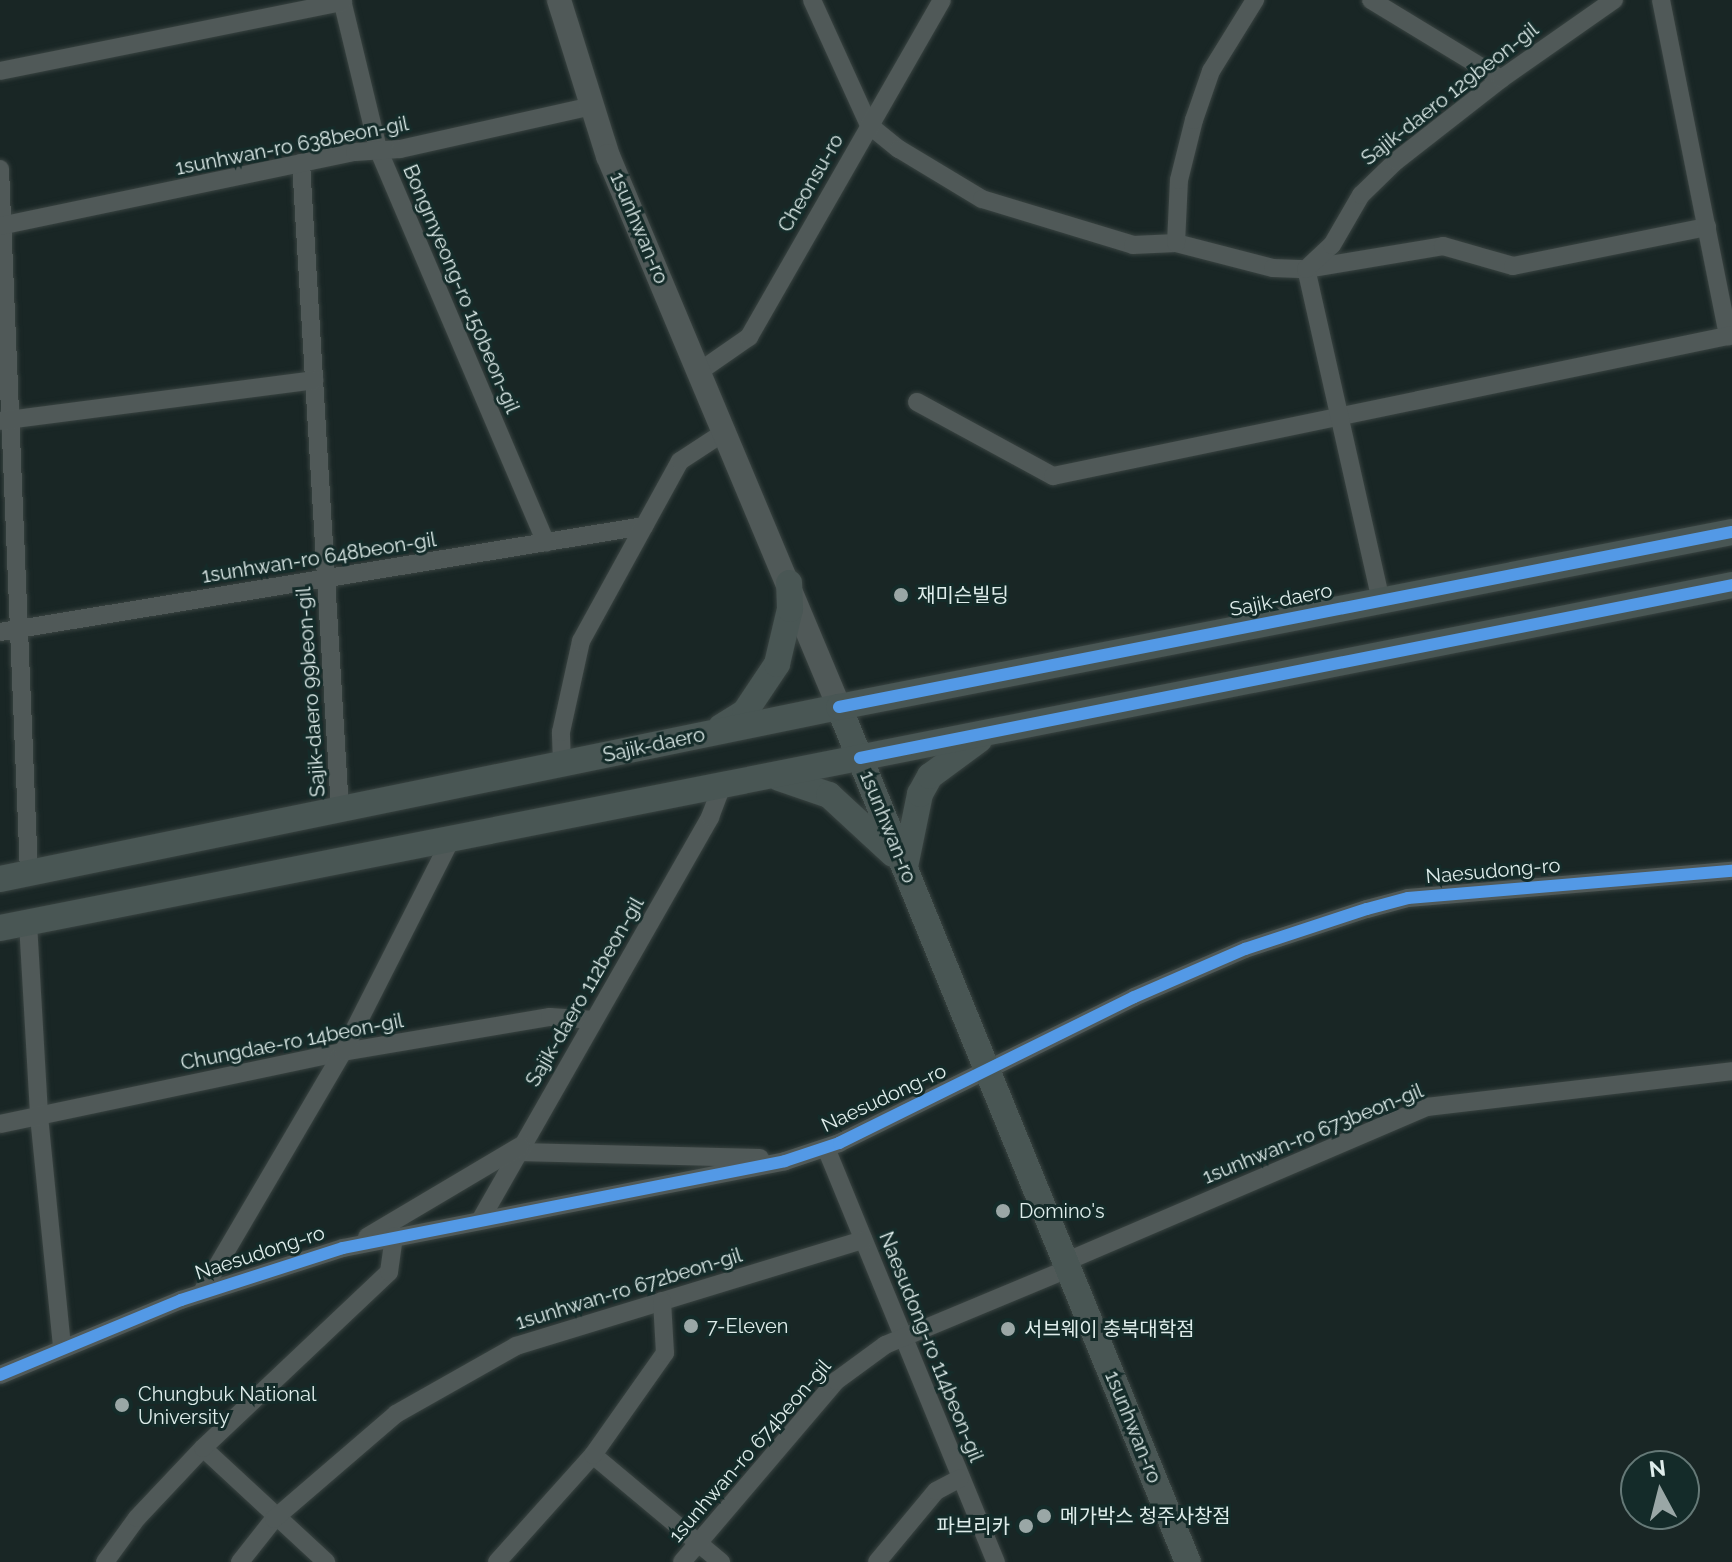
<!DOCTYPE html>
<meta charset="utf-8">
<style>
body{margin:0}
#map{position:relative;width:1732px;height:1562px;overflow:hidden;background:#192625;font-family:Raleway,"Noto Sans KR",sans-serif}
div>[style]{position:absolute}
.roads{filter:drop-shadow(0 0 2px #394341) drop-shadow(0 0 2px #394341)}
.minor>*{height:18px;margin:-9px;padding:0 9px;transform-origin:9px;border-radius:9px;background:#505958}
.tertiary>*{height:24px;margin:-12px;padding:0 12px;transform-origin:12px;border-radius:12px;background:#505958}
.secondary>*{height:26px;margin:-13px;padding:0 13px;transform-origin:13px;border-radius:13px;background:#495654}
.cycleway>*{height:12px;margin:-6px;padding:0 6px;transform-origin:6px;border-radius:6px;background:#5399e6}
.dots>*{width:22px;height:22px;translate:-50% -50%;box-sizing:border-box;border:4px solid #142b29;border-radius:50%}
span{translate:-50% -50%;white-space:nowrap;text-align:center;line-height:1.15;-webkit-text-stroke:6px #142b29;paint-order:stroke}
.street-label{font-size:20px;color:#dfedeb}
.poi-label{font-size:20px;color:#dfedeb}
.left{translate:0 -50%;text-align:left}
.right{translate:-100% -50%;text-align:right}
.north{position:absolute;left:1620px;top:1450px;width:80px;height:80px;box-sizing:border-box;background:#142b29;border:2px solid #657977;border-radius:50%;rotate:353deg;font-size:22px;font-weight:700;line-height:32px;text-align:center;color:#dfedeb}
.north::after{content:'';display:block;margin:auto;width:28px;height:36px;background:#9aa7a6;clip-path:polygon(50% 0,100% 100%,50% 72%,0 100%)}
</style>
<div id="map">
<div class="roads">
<div class="minor">
<div style="left:342px;top:0;width:153px;rotate:76.4deg"></div>
<div style="left:378px;top:149px;width:428px;rotate:66.9deg"></div>
<div style="left:812px;top:0;width:137px;rotate:65.5deg"></div>
<div style="left:869px;top:125px;width:38px;rotate:39deg"></div>
<div style="left:899px;top:149px;width:97px;rotate:31.1deg"></div>
<div style="left:982px;top:199px;width:158px;rotate:16.9deg"></div>
<div style="left:1133px;top:245px;width:43px;rotate:-2.7deg"></div>
<div style="left:1176px;top:243px;width:100px;rotate:14.5deg"></div>
<div style="left:1273px;top:268px;width:33px;rotate:2deg"></div>
<div style="left:1306px;top:269px;width:139px;rotate:-9.5deg"></div>
<div style="left:1443px;top:246px;width:73px;rotate:15.9deg"></div>
<div style="left:1513px;top:266px;width:198px;rotate:-11.4deg"></div>
<div style="left:1371px;top:0;width:152px;rotate:31.3deg"></div>
<div style="left:1661px;top:0;width:343px;rotate:78.7deg"></div>
<div style="left:0;top:71px;width:350px;rotate:-11.4deg"></div>
<div style="left:301px;top:163px;width:647px;rotate:86.55deg"></div>
<div style="left:0;top:169px;width:705px;rotate:87.64deg"></div>
<div style="left:0;top:226px;width:363px;rotate:-11.8deg"></div>
<div style="left:355px;top:152px;width:45px;rotate:-3.8deg"></div>
<div style="left:400px;top:149px;width:197px;rotate:-12.6deg"></div>
<div style="left:1176px;top:243px;width:63px;rotate:-87.3deg"></div>
<div style="left:1179px;top:180px;width:62px;rotate:-76deg"></div>
<div style="left:1194px;top:120px;width:52px;rotate:-70.9deg"></div>
<div style="left:1211px;top:71px;width:84px;rotate:-58.2deg"></div>
<div style="left:700px;top:371px;width:60px;rotate:-34.8deg"></div>
<div style="left:749px;top:337px;width:388px;rotate:-60.2deg"></div>
<div style="left:917px;top:402px;width:155px;rotate:28.6deg"></div>
<div style="left:1053px;top:476px;width:693px;rotate:-11.73deg"></div>
<div style="left:0;top:421px;width:317px;rotate:-7.4deg"></div>
<div style="left:1381px;top:601px;width:340px;rotate:-102.7deg"></div>
<div style="left:1306px;top:269px;width:35px;rotate:-43deg"></div>
<div style="left:1332px;top:245px;width:58px;rotate:-59.9deg"></div>
<div style="left:1361px;top:195px;width:49px;rotate:-44.2deg"></div>
<div style="left:1396px;top:161px;width:133px;rotate:-38deg"></div>
<div style="left:1501px;top:79px;width:138px;rotate:-35deg"></div>
<div style="left:0;top:632px;width:653px;rotate:-9.35deg"></div>
<div style="left:562px;top:764px;width:32px;rotate:-92deg"></div>
<div style="left:561px;top:732px;width:93px;rotate:-77.6deg"></div>
<div style="left:581px;top:641px;width:205px;rotate:-61.2deg"></div>
<div style="left:680px;top:461px;width:55px;rotate:-33.1deg"></div>
<div style="left:28px;top:923px;width:193px;rotate:86.7deg"></div>
<div style="left:39px;top:1116px;width:233px;rotate:84.3deg"></div>
<div style="left:0;top:1124px;width:350px;rotate:-11.9deg"></div>
<div style="left:343px;top:1052px;width:210px;rotate:-9.6deg"></div>
<div style="left:550px;top:1017px;width:44px;rotate:3.9deg"></div>
<div style="left:826px;top:1148px;width:448px;rotate:67.7deg"></div>
<div style="left:518px;top:1152px;width:242px;rotate:1.4deg"></div>
<div style="left:481px;top:1219px;width:463px;rotate:-60.3deg"></div>
<div style="left:710px;top:817px;width:34px;rotate:-69deg"></div>
<div style="left:367px;top:1237px;width:178px;rotate:-30.7deg"></div>
<div style="left:1065px;top:1262px;width:394px;rotate:-23.2deg"></div>
<div style="left:1427px;top:1107px;width:307px;rotate:-6.7deg"></div>
<div style="left:202px;top:1292px;width:278px;rotate:-59.6deg"></div>
<div style="left:343px;top:1052px;width:239px;rotate:-63.1deg"></div>
<div style="left:0;top:1375px;width:196px;rotate:-22.5deg"></div>
<div style="left:181px;top:1300px;width:170px;rotate:-17.8deg"></div>
<div style="left:343px;top:1248px;width:450px;rotate:-11.1deg"></div>
<div style="left:785px;top:1161px;width:57px;rotate:-18.4deg"></div>
<div style="left:839px;top:1143px;width:329px;rotate:-26.3deg"></div>
<div style="left:1134px;top:997px;width:121px;rotate:-23.4deg"></div>
<div style="left:1245px;top:949px;width:128px;rotate:-18.2deg"></div>
<div style="left:1367px;top:909px;width:42px;rotate:-15deg"></div>
<div style="left:1408px;top:898px;width:325px;rotate:-4.8deg"></div>
<div style="left:203px;top:1448px;width:168px;rotate:42.8deg"></div>
<div style="left:593px;top:1455px;width:167px;rotate:39.9deg"></div>
<div style="left:105px;top:1562px;width:54px;rotate:-54deg"></div>
<div style="left:137px;top:1518px;width:96px;rotate:-46.7deg"></div>
<div style="left:203px;top:1448px;width:256px;rotate:-43.4deg"></div>
<div style="left:389px;top:1272px;width:36px;rotate:-82deg"></div>
<div style="left:240px;top:1562px;width:55px;rotate:-51.7deg"></div>
<div style="left:274px;top:1519px;width:161px;rotate:-40.7deg"></div>
<div style="left:396px;top:1414px;width:138px;rotate:-29.5deg"></div>
<div style="left:516px;top:1346px;width:363px;rotate:-17deg"></div>
<div style="left:497px;top:1562px;width:144px;rotate:-48.1deg"></div>
<div style="left:593px;top:1455px;width:125px;rotate:-54.8deg"></div>
<div style="left:665px;top:1353px;width:52px;rotate:-93.3deg"></div>
<div style="left:682px;top:1562px;width:238px;rotate:-49.6deg"></div>
<div style="left:836px;top:1381px;width:61px;rotate:-36.3deg"></div>
<div style="left:885px;top:1345px;width:198px;rotate:-22.6deg"></div>
<div style="left:877px;top:1562px;width:92px;rotate:-50.3deg"></div>
<div style="left:936px;top:1491px;width:27px;rotate:-28deg"></div>
</div>
<div class="tertiary">
<div style="left:559px;top:0;width:164px;rotate:72.6deg"></div>
<div style="left:608px;top:156px;width:597px;rotate:67.25deg"></div>
</div>
<div class="secondary">
<div style="left:839px;top:707px;width:923px;rotate:67.8deg"></div>
<div style="left:721px;top:727px;width:28px;rotate:-32deg"></div>
<div style="left:745px;top:712px;width:58px;rotate:-56.3deg"></div>
<div style="left:777px;top:664px;width:57px;rotate:-76.7deg"></div>
<div style="left:790px;top:609px;width:26px;rotate:-92deg"></div>
<div style="left:779px;top:778px;width:53px;rotate:18.8deg"></div>
<div style="left:829px;top:795px;width:87px;rotate:42.7deg"></div>
<div style="left:905px;top:867px;width:75px;rotate:-78.4deg"></div>
<div style="left:920px;top:794px;width:21px;rotate:-61deg"></div>
<div style="left:930px;top:776px;width:61px;rotate:-36.3deg"></div>
<div style="left:0;top:879px;width:856px;rotate:-11.59deg"></div>
<div style="left:839px;top:707px;width:910px;rotate:-11.09deg"></div>
<div style="left:0;top:928px;width:1766px;rotate:-11.2deg"></div>
</div>
</div>
<div class="cycleway">
<div style="left:839px;top:707px;width:910px;rotate:-11.09deg"></div>
<div style="left:860px;top:758px;width:889px;rotate:-11.22deg"></div>
<div style="left:0;top:1375px;width:196px;rotate:-22.5deg"></div>
<div style="left:181px;top:1300px;width:170px;rotate:-17.8deg"></div>
<div style="left:343px;top:1248px;width:450px;rotate:-11.1deg"></div>
<div style="left:785px;top:1161px;width:57px;rotate:-18.4deg"></div>
<div style="left:839px;top:1143px;width:329px;rotate:-26.3deg"></div>
<div style="left:1134px;top:997px;width:121px;rotate:-23.4deg"></div>
<div style="left:1245px;top:949px;width:128px;rotate:-18.2deg"></div>
<div style="left:1367px;top:909px;width:42px;rotate:-15deg"></div>
<div style="left:1408px;top:898px;width:325px;rotate:-4.8deg"></div>
</div>
<div class="dots">
<div style="left:901px;top:595px;background:#9aa7a6"></div>
<div style="left:1003px;top:1211px;background:#9aa7a6"></div>
<div style="left:691px;top:1326px;background:#9aa7a6"></div>
<div style="left:1008px;top:1329px;background:#9aa7a6"></div>
<div style="left:122px;top:1405px;background:#9aa7a6"></div>
<div style="left:1044px;top:1516px;background:#9aa7a6"></div>
<div style="left:1026px;top:1526px;background:#9aa7a6"></div>
</div>
<div class="street-label">
<span style="left:1450px;top:94px;rotate:-38deg">Sajik-daero 129beon-gil</span>
<span style="left:292px;top:146px;rotate:-11deg">1sunhwan-ro 638beon-gil</span>
<span style="left:811px;top:183px;rotate:-60deg">Cheonsu-ro</span>
<span style="left:639px;top:228px;rotate:67deg">1sunhwan-ro</span>
<span style="left:461px;top:289px;rotate:67deg">Bongmyeong-ro 150beon-gil</span>
<span style="left:319px;top:558px;rotate:-9deg">1sunhwan-ro 648beon-gil</span>
<span style="left:1281px;top:600px;rotate:-11deg">Sajik-daero</span>
<span style="left:311px;top:692px;rotate:-94deg">Sajik-daero 99beon-gil</span>
<span style="left:654px;top:745px;rotate:-12deg">Sajik-daero</span>
<span style="left:888px;top:827px;rotate:68deg">1sunhwan-ro</span>
<span style="left:1493px;top:871px;rotate:-5deg">Naesudong-ro</span>
<span style="left:585px;top:992px;rotate:-60deg">Sajik-daero 112beon-gil</span>
<span style="left:292px;top:1042px;rotate:-11deg">Chungdae-ro 14beon-gil</span>
<span style="left:884px;top:1098px;rotate:-25deg">Naesudong-ro</span>
<span style="left:1313px;top:1134px;rotate:-22deg">1sunhwan-ro 673beon-gil</span>
<span style="left:260px;top:1253px;rotate:-18deg">Naesudong-ro</span>
<span style="left:629px;top:1289px;rotate:-17deg">1sunhwan-ro 672beon-gil</span>
<span style="left:931px;top:1347px;rotate:68deg">Naesudong-ro 114beon-gil</span>
<span style="left:1133px;top:1427px;rotate:68deg">1sunhwan-ro</span>
<span style="left:750px;top:1451px;rotate:-49deg">1sunhwan-ro 674beon-gil</span>
</div>
<div class="poi-label">
<span class="left" style="left:917px;top:595px">재미슨빌딩</span>
<span class="left" style="left:1019px;top:1211px">Domino's</span>
<span class="left" style="left:707px;top:1326px">7-Eleven</span>
<span class="left" style="left:1024px;top:1329px">서브웨이 충북대학점</span>
<span class="left" style="left:138px;top:1406px">Chungbuk National<br>University</span>
<span class="left" style="left:1060px;top:1516px">메가박스 청주사창점</span>
<span class="right" style="left:1010px;top:1526px">파브리카</span>
</div>
<div class="north">N</div>
</div>
